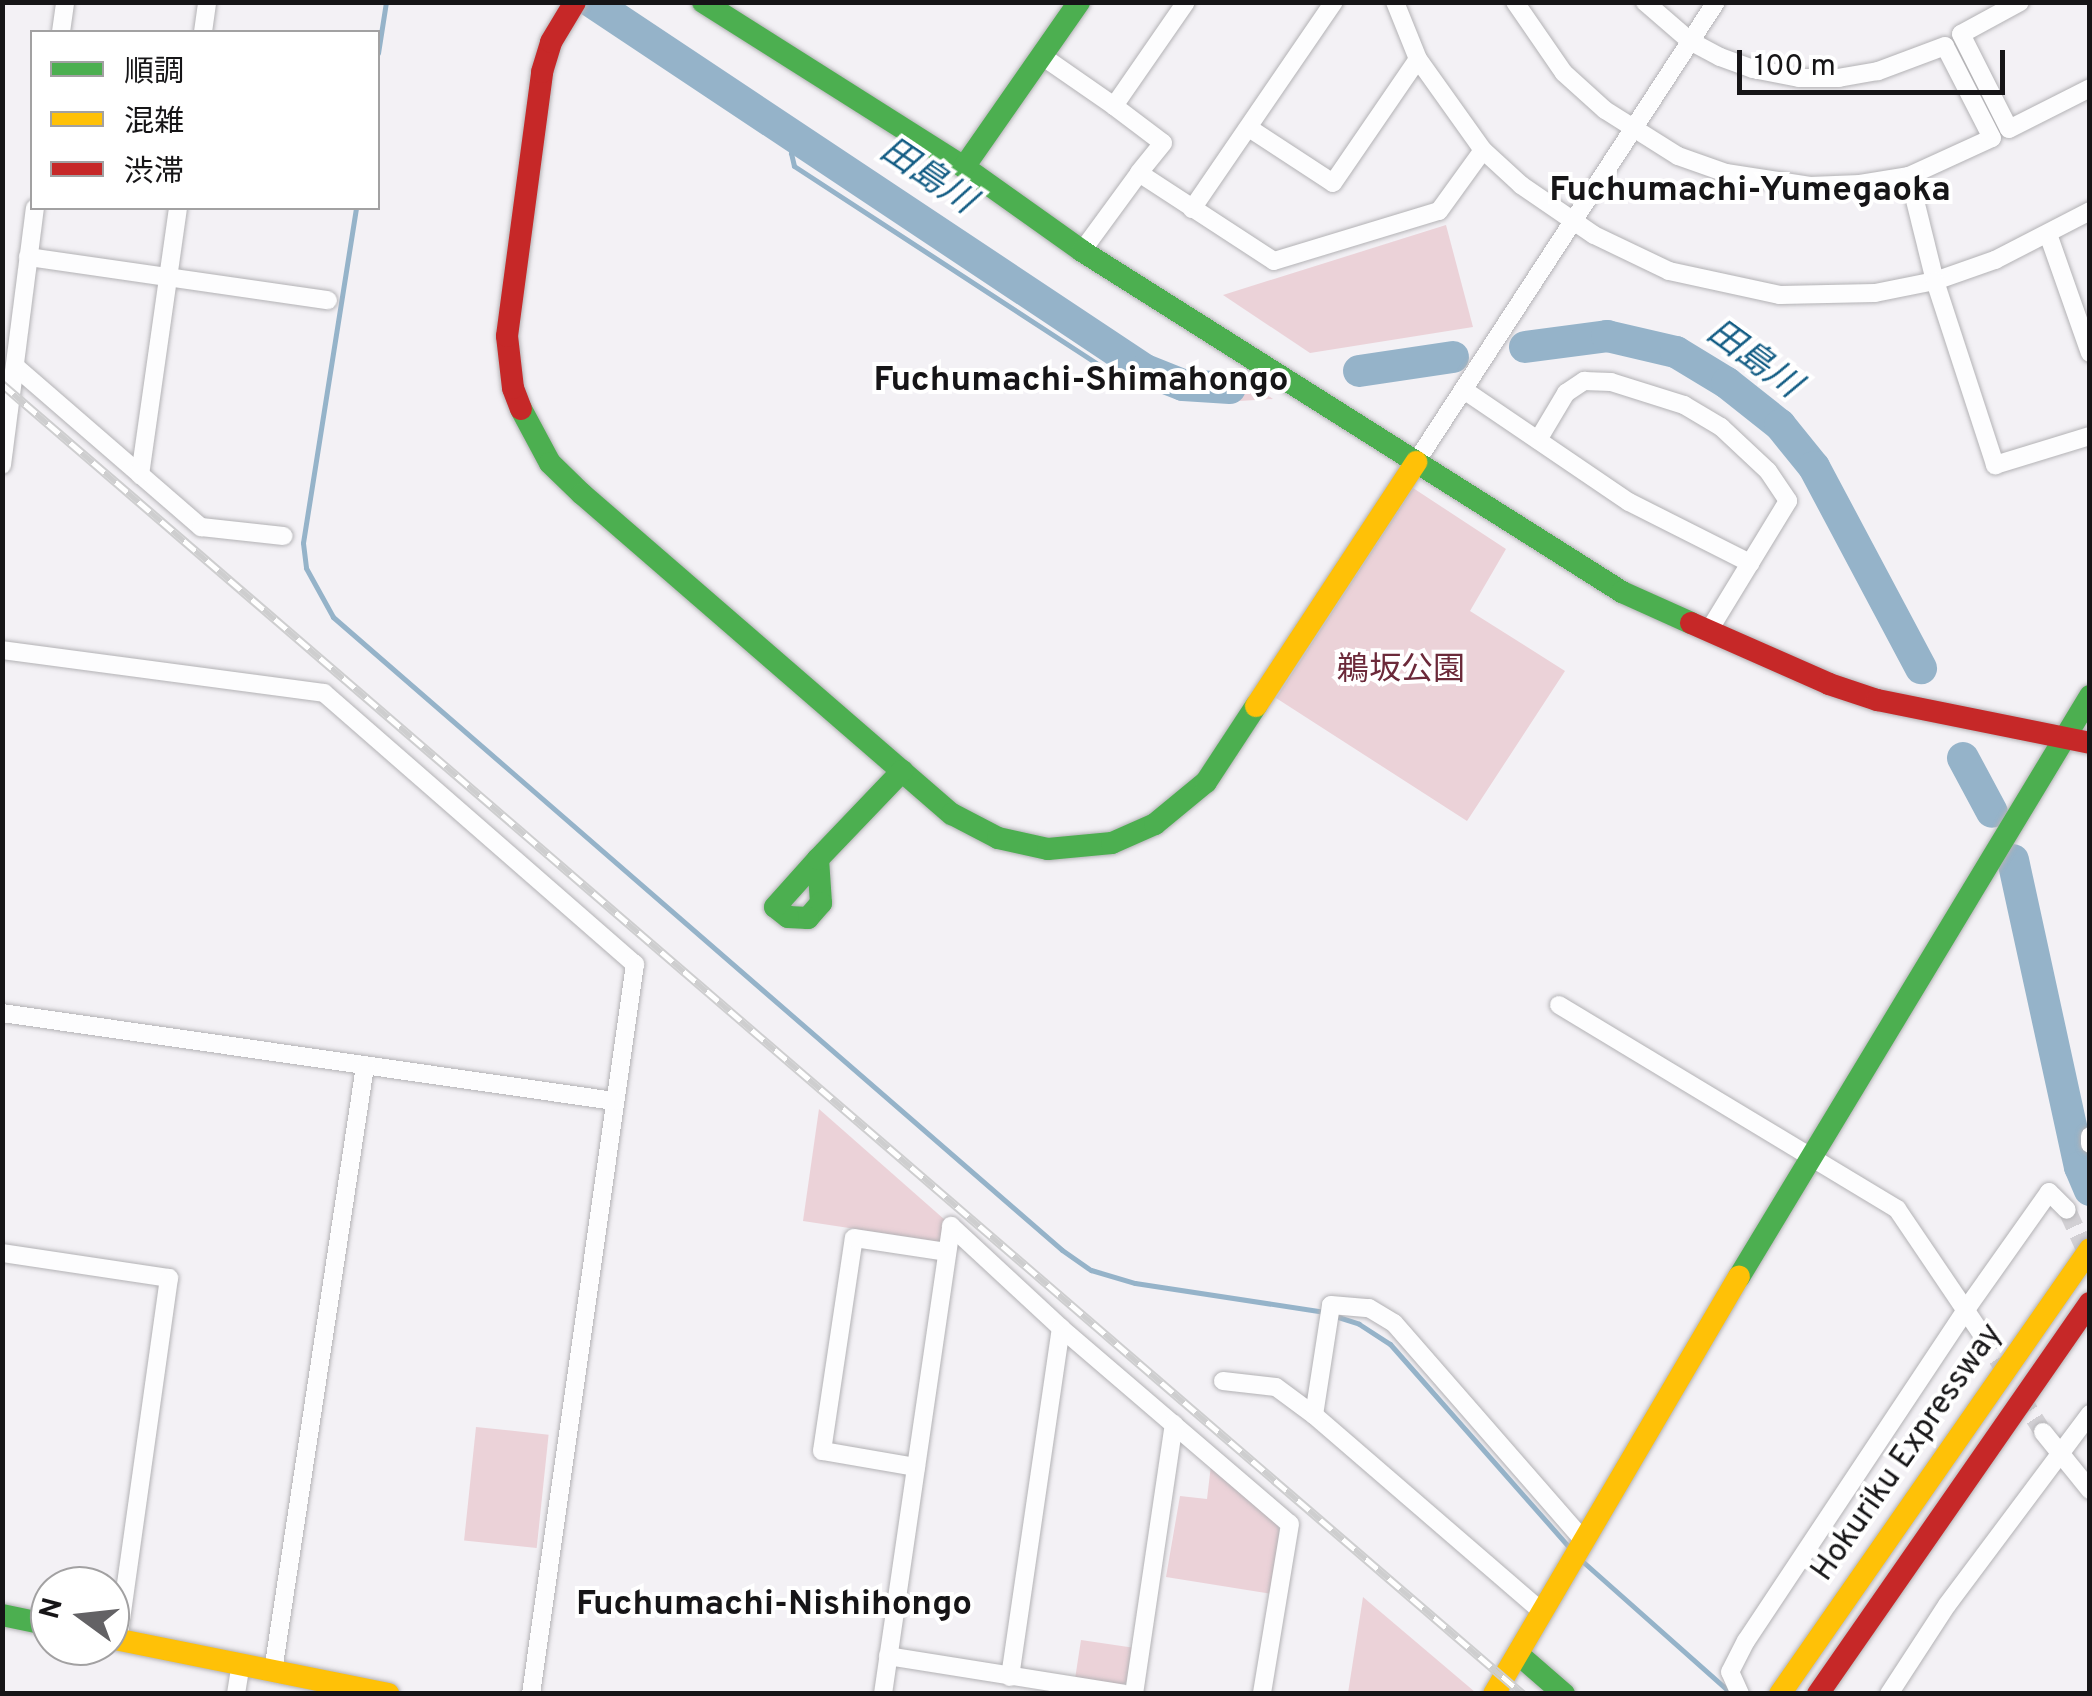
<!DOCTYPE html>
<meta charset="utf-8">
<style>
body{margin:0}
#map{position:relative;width:2092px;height:1696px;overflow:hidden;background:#f3f1f5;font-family:Overpass,"Noto Sans JP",sans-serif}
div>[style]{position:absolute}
.green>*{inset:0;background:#ebd2d8;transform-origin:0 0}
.stream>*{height:5px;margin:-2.5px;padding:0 2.5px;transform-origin:2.5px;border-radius:2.5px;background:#95b3c9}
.river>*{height:32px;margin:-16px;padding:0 16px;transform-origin:16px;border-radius:16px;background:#95b3c9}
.street-tunnel>*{height:18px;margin-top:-9px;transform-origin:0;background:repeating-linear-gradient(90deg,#d2d0d4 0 18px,transparent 0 27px)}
.roads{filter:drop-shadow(0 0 2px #b3b2b5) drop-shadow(0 0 2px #b3b2b5)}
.street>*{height:18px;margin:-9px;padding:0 9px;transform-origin:9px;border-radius:9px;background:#fdfdfe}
.fast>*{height:22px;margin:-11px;padding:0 11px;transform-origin:11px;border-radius:11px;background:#4caf50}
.slow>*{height:22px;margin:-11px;padding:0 11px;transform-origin:11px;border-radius:11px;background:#ffc107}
.jam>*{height:22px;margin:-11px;padding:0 11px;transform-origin:11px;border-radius:11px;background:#c62828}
.rail>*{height:9px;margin-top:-4.5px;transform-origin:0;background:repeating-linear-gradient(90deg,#fff 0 15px,#cececf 0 30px);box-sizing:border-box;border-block:2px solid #cececf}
span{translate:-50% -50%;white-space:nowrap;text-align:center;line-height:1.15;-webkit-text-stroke:8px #fff;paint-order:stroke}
.park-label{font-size:32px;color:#6b2939}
.street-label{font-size:32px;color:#161517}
.water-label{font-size:35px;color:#125c84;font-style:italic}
.neighbourhood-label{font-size:35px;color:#161517;font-weight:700}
.frame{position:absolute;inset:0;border:5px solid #161517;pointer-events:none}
.legend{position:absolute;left:30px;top:30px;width:350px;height:180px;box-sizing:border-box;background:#fff;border:2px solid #a2a1a2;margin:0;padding:12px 18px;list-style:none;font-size:30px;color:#161517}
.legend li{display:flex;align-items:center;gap:20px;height:50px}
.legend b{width:50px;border:2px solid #a2a1a2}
.north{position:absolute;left:30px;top:1566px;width:100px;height:100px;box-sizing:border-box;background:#fff;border:2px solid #a2a1a2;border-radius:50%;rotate:285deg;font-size:28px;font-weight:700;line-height:40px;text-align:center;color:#161517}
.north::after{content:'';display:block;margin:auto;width:35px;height:45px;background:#636265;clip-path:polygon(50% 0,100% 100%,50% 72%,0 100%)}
.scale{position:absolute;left:1737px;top:50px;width:268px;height:45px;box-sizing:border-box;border:5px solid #161517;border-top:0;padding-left:12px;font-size:30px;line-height:35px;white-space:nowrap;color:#161517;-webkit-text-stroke:8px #fff;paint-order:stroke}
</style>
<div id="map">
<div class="green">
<div style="clip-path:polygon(1446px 225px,1473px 327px,1310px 353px,1223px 295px)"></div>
<div style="clip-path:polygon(1232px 372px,1273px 399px,1239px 401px)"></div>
<div style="clip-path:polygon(1413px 488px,1506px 549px,1470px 611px,1565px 671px,1467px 821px,1276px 698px)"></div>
<div style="clip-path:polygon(819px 1109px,945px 1220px,941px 1242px,803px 1221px)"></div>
<div style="left:476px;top:1427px;width:73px;height:114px;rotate:6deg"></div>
<div style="clip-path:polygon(1211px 1465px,1277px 1522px,1281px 1536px,1272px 1594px,1166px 1577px,1180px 1496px,1207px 1499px)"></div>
<div style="clip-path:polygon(1363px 1597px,1475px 1692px,1475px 1693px,1348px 1693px)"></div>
<div style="clip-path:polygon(1081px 1640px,1135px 1648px,1131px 1679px,1119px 1687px,1075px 1679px)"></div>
</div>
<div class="stream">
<div style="left:378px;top:53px;width:52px;rotate:-81.1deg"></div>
<div style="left:798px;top:140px;width:15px;rotate:118deg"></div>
<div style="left:791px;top:153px;width:13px;rotate:77deg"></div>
<div style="left:794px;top:166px;width:379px;rotate:33.1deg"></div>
<div style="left:1111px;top:373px;width:10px;rotate:29deg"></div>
<div style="left:1120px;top:378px;width:22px;rotate:-36deg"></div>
<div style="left:356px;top:208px;width:339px;rotate:99deg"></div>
<div style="left:303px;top:543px;width:25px;rotate:83deg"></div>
<div style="left:306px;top:568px;width:56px;rotate:61.1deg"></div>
<div style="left:333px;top:617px;width:965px;rotate:40.97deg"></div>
<div style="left:1062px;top:1250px;width:35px;rotate:35deg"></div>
<div style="left:1091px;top:1270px;width:46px;rotate:16.5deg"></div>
<div style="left:1135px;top:1283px;width:192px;rotate:8.7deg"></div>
<div style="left:1335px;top:1316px;width:25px;rotate:18deg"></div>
<div style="left:1359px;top:1324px;width:37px;rotate:33deg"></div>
<div style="left:1390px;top:1344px;width:272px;rotate:48.6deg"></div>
<div style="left:1581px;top:1560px;width:202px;rotate:41.6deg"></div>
</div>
<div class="river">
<div style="left:592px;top:2px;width:664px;rotate:33.64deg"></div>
<div style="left:1145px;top:370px;width:41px;rotate:21.5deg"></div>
<div style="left:1183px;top:385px;width:47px;rotate:3.7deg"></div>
<div style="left:1525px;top:347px;width:83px;rotate:-7.6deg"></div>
<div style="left:1607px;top:336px;width:71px;rotate:13.1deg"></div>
<div style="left:1676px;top:352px;width:60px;rotate:31.3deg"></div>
<div style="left:1727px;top:383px;width:68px;rotate:38.4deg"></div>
<div style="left:1780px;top:425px;width:54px;rotate:51deg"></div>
<div style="left:1814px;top:467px;width:228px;rotate:62deg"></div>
<div style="left:1359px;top:371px;width:95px;rotate:-8.5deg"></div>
<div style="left:1963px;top:758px;width:61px;rotate:61.8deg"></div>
<div style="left:2013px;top:860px;width:314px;rotate:77.7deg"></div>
<div style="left:2080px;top:1167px;width:25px;rotate:67deg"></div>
</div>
<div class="street-tunnel">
<div style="left:2067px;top:1210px;width:53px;rotate:65.4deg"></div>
<div style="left:1983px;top:1336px;width:44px;rotate:58.1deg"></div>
<div style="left:2020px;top:1396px;width:43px;rotate:57.4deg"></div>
</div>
<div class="roads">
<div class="street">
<div style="left:1395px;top:2px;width:61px;rotate:68deg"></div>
<div style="left:1418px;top:59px;width:112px;rotate:54.5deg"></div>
<div style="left:1483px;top:150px;width:52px;rotate:42.6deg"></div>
<div style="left:1521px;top:185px;width:88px;rotate:34.4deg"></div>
<div style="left:1594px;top:235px;width:83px;rotate:25.6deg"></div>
<div style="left:1669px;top:271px;width:114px;rotate:12.2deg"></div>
<div style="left:1780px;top:295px;width:95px;rotate:-1.2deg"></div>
<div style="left:1875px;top:293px;width:61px;rotate:-11.3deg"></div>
<div style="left:1935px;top:281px;width:64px;rotate:-19.3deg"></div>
<div style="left:1995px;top:260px;width:107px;rotate:-27.3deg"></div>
<div style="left:1515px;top:2px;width:86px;rotate:55.4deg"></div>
<div style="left:1564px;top:73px;width:55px;rotate:42.1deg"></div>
<div style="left:1605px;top:110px;width:86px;rotate:32.2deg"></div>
<div style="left:1678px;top:156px;width:51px;rotate:19.5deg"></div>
<div style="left:1726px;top:173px;width:85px;rotate:8.8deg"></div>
<div style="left:1810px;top:186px;width:50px;rotate:-2.3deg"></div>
<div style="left:1860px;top:184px;width:50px;rotate:-9.3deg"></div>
<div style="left:1909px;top:176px;width:91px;rotate:-24.6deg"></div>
<div style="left:1992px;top:138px;width:103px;rotate:-117.1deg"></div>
<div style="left:1945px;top:46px;width:72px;rotate:159.5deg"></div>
<div style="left:1878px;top:71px;width:40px;rotate:170deg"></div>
<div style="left:1839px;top:78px;width:40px;rotate:180deg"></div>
<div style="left:1799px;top:78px;width:47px;rotate:-168.9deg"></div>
<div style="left:1753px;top:69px;width:35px;rotate:-160deg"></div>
<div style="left:1720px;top:57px;width:34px;rotate:-152deg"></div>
<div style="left:1690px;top:41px;width:60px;rotate:-139.1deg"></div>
<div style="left:2020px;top:2px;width:67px;rotate:151.5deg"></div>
<div style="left:1961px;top:34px;width:106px;rotate:63.2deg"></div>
<div style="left:2009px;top:129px;width:91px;rotate:-26.8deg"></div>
<div style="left:61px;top:32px;width:30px;rotate:-82deg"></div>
<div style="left:203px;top:32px;width:30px;rotate:-82deg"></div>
<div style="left:1042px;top:56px;width:88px;rotate:34.8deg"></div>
<div style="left:1114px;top:106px;width:126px;rotate:-55.3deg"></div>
<div style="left:1114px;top:106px;width:61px;rotate:37.1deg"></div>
<div style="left:1163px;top:143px;width:38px;rotate:129deg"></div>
<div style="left:1249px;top:128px;width:100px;rotate:33.2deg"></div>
<div style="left:1333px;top:183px;width:150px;rotate:-55.6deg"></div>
<div style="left:1909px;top:176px;width:108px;rotate:76.1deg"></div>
<div style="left:1935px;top:281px;width:194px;rotate:71.9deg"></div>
<div style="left:1995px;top:465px;width:99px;rotate:-17deg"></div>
<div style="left:1192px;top:209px;width:251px;rotate:-55.6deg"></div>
<div style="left:2048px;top:234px;width:126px;rotate:70.6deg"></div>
<div style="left:1082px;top:251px;width:97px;rotate:-53.8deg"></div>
<div style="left:1139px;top:173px;width:161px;rotate:33.1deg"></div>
<div style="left:1274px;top:261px;width:172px;rotate:-16.9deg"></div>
<div style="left:1439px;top:211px;width:75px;rotate:-54.2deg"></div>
<div style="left:28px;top:257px;width:303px;rotate:8.2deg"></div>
<div style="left:16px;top:367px;width:245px;rotate:40.9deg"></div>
<div style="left:201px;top:527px;width:83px;rotate:6.2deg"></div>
<div style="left:1464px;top:390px;width:199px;rotate:34.2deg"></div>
<div style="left:1629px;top:502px;width:136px;rotate:26.8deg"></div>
<div style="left:1538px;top:440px;width:55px;rotate:-59.2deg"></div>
<div style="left:1566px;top:393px;width:22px;rotate:-34deg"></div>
<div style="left:1584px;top:381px;width:27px;rotate:2deg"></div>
<div style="left:1611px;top:382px;width:77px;rotate:17.5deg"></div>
<div style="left:1684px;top:405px;width:43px;rotate:30.7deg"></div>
<div style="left:1721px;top:427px;width:64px;rotate:43.1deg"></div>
<div style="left:1768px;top:471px;width:36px;rotate:56deg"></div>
<div style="left:1788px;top:501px;width:153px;rotate:121.4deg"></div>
<div style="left:1416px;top:462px;width:549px;rotate:-56.89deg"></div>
<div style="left:2px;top:465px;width:259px;rotate:-82.7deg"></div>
<div style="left:140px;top:475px;width:270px;rotate:-81.9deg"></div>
<div style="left:2px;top:650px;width:325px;rotate:7.6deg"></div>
<div style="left:324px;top:693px;width:413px;rotate:41.1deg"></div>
<div style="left:635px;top:964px;width:737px;rotate:98.11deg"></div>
<div style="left:1559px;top:1005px;width:395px;rotate:31.1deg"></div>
<div style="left:1897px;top:1209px;width:153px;rotate:55.9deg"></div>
<div style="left:2px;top:1013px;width:618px;rotate:8.18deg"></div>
<div style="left:2090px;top:1136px;width:8px;rotate:90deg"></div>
<div style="left:951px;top:1226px;width:150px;rotate:42.8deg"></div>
<div style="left:1061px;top:1328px;width:301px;rotate:40.6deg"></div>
<div style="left:1290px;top:1524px;width:172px;rotate:99.4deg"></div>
<div style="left:2px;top:1253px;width:169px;rotate:8.5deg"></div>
<div style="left:169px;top:1278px;width:365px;rotate:98deg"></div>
<div style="left:1223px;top:1381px;width:53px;rotate:6.5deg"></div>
<div style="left:1276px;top:1387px;width:47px;rotate:36.4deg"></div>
<div style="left:1314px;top:1415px;width:301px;rotate:40.8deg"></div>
<div style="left:1314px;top:1415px;width:111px;rotate:-81.2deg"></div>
<div style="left:1331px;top:1305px;width:38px;rotate:5deg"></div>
<div style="left:1369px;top:1308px;width:29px;rotate:31deg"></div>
<div style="left:1394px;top:1323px;width:288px;rotate:48.9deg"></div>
<div style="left:2043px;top:1432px;width:75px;rotate:51deg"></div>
<div style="left:916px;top:1467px;width:95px;rotate:-170.3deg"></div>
<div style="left:822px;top:1451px;width:215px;rotate:-81.5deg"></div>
<div style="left:854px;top:1238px;width:94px;rotate:8.6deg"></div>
<div style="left:888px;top:1656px;width:239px;rotate:9.1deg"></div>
<div style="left:273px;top:1671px;width:612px;rotate:-81.35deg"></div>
<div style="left:1010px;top:1677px;width:353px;rotate:-81.7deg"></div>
<div style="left:236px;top:1694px;width:30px;rotate:-81deg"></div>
<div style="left:883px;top:1694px;width:473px;rotate:-81.7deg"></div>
<div style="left:1134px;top:1694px;width:273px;rotate:-81.6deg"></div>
<div style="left:1740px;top:1694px;width:24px;rotate:-114deg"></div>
<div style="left:1730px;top:1672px;width:35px;rotate:-63deg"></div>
<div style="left:1746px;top:1641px;width:400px;rotate:-56.4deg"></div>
<div style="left:1967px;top:1308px;width:142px;rotate:-54.7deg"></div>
<div style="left:2049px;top:1192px;width:25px;rotate:45deg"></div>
<div style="left:1889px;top:1694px;width:106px;rotate:-56.9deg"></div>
<div style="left:1947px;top:1605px;width:239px;rotate:-53.2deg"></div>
</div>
<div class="fast">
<div style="left:703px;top:2px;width:309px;rotate:32.3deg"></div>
<div style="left:964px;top:167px;width:145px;rotate:35.4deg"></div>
<div style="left:1082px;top:251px;width:639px;rotate:32.27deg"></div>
<div style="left:1622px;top:592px;width:76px;rotate:24.2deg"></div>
<div style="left:964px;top:167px;width:201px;rotate:-55.1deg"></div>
<div style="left:521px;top:409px;width:61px;rotate:61.8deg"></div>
<div style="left:550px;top:463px;width:45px;rotate:44.1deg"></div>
<div style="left:582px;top:494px;width:489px;rotate:40.9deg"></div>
<div style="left:952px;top:814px;width:52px;rotate:27.6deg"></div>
<div style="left:998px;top:838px;width:51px;rotate:12.4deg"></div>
<div style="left:1048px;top:849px;width:64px;rotate:-5.4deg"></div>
<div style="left:1112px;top:843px;width:47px;rotate:-23.8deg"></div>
<div style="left:1155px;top:824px;width:66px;rotate:-39.5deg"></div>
<div style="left:1206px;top:782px;width:91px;rotate:-56.7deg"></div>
<div style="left:818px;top:859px;width:44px;rotate:86.1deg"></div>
<div style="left:821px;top:903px;width:20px;rotate:131deg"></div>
<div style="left:808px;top:918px;width:20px;rotate:-177deg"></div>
<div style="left:788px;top:917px;width:16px;rotate:-142deg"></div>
<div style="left:775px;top:907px;width:64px;rotate:-48.1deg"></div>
<div style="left:818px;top:859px;width:122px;rotate:-46.3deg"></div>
<div style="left:1739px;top:1277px;width:679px;rotate:-58.86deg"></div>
<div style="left:2px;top:1615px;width:49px;rotate:11.8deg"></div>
<div style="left:1518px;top:1654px;width:61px;rotate:41deg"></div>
</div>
<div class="slow">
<div style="left:1256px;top:706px;width:292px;rotate:-56.7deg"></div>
<div style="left:110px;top:1638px;width:284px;rotate:11.4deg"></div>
<div style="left:1494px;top:1694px;width:484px;rotate:-59.6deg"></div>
<div style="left:1780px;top:1694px;width:542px;rotate:-55.14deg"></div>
</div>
<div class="jam">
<div style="left:521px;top:409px;width:22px;rotate:-111deg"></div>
<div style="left:513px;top:388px;width:52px;rotate:-96.6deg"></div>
<div style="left:507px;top:336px;width:266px;rotate:-82.4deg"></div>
<div style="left:542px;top:72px;width:31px;rotate:-73deg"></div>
<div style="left:551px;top:42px;width:47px;rotate:-59deg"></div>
<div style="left:1691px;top:623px;width:151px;rotate:23.8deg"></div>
<div style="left:1829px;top:684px;width:51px;rotate:18.4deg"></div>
<div style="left:1877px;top:700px;width:217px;rotate:11.4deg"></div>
<div style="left:1818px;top:1694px;width:476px;rotate:-55.2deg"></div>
</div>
</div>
<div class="rail">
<div style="left:2px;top:384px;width:2007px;rotate:40.74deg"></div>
</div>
<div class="park-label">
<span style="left:1401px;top:671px">鵜坂公園</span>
</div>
<div class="street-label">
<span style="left:1908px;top:1453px;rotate:-55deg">Hokuriku Expressway</span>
</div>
<div class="water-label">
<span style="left:927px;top:177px;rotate:34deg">田島川</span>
<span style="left:1753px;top:360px;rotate:36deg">田島川</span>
</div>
<div class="neighbourhood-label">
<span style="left:1750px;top:191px">Fuchumachi-Yumegaoka</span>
<span style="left:1081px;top:381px">Fuchumachi-Shimahongo</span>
<span style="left:774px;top:1605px">Fuchumachi-Nishihongo</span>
</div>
<div class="frame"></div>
<ul class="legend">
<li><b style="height:12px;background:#4caf50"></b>順調</li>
<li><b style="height:12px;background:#ffc107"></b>混雑</li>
<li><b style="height:12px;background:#c62828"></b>渋滞</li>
</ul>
<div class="north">N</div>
<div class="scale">100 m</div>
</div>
